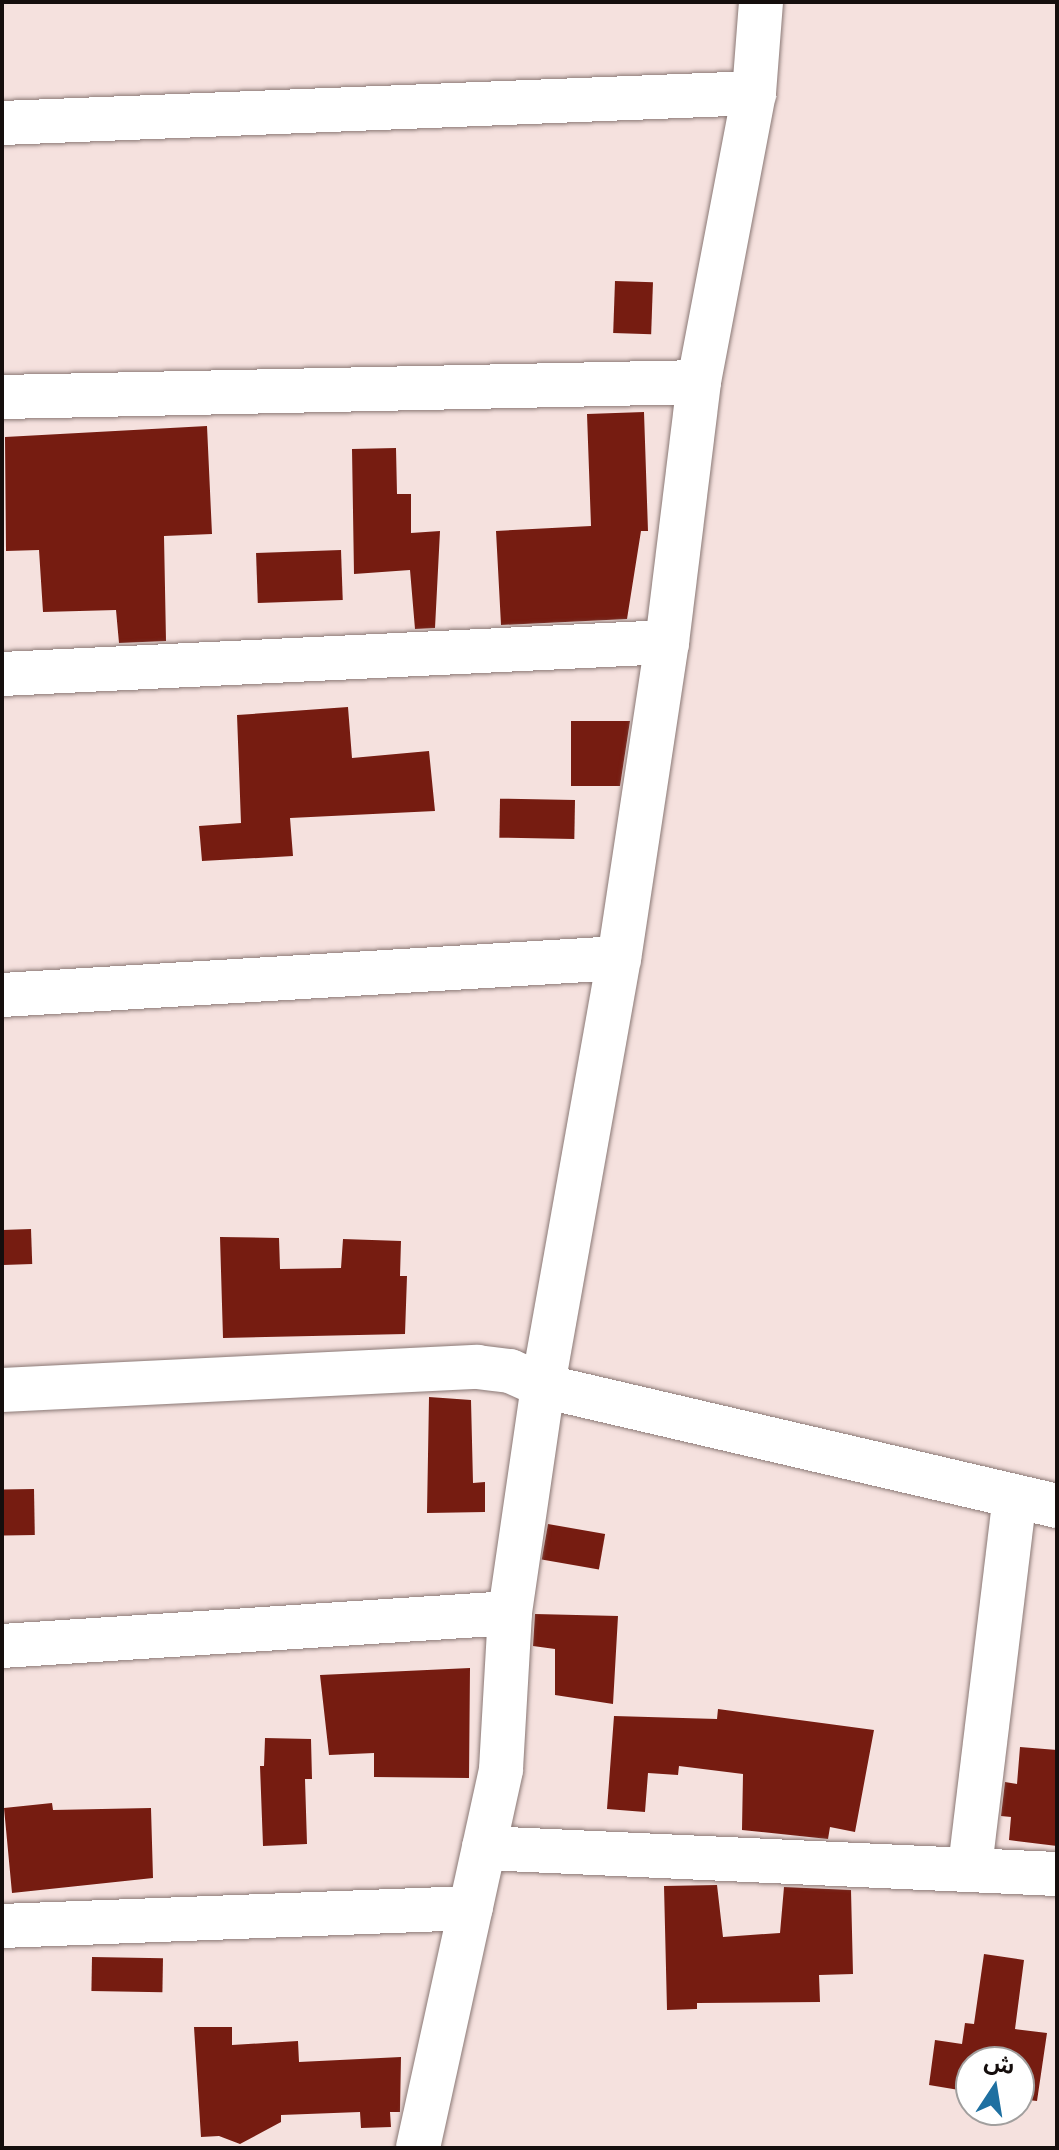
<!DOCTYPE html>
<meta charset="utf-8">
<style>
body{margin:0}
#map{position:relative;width:1059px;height:2150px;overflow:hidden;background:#f5e1de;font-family:Cabin,"Noto Sans Arabic",sans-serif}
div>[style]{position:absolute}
.building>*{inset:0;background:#761c11;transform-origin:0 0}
.roads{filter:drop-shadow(0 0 2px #8a7875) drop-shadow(0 0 2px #8a7875)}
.street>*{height:44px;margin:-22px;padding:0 22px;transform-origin:22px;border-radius:22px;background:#fff}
span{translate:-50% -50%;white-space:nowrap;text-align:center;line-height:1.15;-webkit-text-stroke:8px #fff;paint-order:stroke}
.frame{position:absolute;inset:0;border:4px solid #150e0d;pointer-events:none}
.north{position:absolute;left:955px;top:2046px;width:80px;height:80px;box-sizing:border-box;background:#fff;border:2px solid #a19f9e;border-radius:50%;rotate:12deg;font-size:22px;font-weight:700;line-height:32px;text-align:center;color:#150e0d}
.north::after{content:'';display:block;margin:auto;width:28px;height:36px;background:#1e70a1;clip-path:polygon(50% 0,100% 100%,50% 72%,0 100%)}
</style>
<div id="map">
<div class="building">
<div style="left:615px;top:281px;width:38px;height:52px;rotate:2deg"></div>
<div style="clip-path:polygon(644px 412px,648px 531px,641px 531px,627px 619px,501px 625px,496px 531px,591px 526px,587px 414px)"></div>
<div style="clip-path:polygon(207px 426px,212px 534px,164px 536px,166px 641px,119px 643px,116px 610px,43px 612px,39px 550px,6px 551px,5px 437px)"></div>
<div style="clip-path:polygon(396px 448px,397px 494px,411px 494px,411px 533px,440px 531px,435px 628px,415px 629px,410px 570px,354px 574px,352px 449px)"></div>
<div style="left:341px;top:550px;width:50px;height:85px;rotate:88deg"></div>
<div style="clip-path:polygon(348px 707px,352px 758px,429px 751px,435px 811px,290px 818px,293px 856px,202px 861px,199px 826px,241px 823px,237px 715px)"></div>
<div style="clip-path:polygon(571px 721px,630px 721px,620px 786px,571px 786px)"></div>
<div style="left:575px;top:800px;width:39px;height:75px;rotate:91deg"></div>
<div style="left:31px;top:1229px;width:35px;height:29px;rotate:88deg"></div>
<div style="clip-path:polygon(220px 1237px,279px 1238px,280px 1269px,341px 1268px,343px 1239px,401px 1241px,400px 1276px,407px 1276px,405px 1334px,223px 1338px)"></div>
<div style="clip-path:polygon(429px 1397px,471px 1400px,473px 1483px,485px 1482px,485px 1512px,427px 1513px)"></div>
<div style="left:34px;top:1489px;width:46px;height:31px;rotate:89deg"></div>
<div style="left:548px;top:1524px;width:58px;height:36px;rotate:10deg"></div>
<div style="clip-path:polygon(535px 1614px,618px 1616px,613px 1704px,555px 1695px,555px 1649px,533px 1646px)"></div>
<div style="clip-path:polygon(470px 1668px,469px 1778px,374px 1777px,374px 1753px,329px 1755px,320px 1675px)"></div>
<div style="clip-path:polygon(718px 1709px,874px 1730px,855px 1832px,830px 1827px,828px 1839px,742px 1830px,743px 1774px,679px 1766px,678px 1775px,648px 1773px,645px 1812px,607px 1809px,614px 1716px,717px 1719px)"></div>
<div style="clip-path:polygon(265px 1738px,311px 1739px,312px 1779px,305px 1779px,307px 1844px,263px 1846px,260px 1766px,264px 1766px)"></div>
<div style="clip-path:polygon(1020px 1747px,1057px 1750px,1057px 1846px,1009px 1840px,1011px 1817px,1001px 1816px,1005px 1782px,1017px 1784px)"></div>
<div style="clip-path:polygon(52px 1803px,53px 1810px,151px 1808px,153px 1878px,12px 1893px,4px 1808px)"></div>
<div style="clip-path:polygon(717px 1885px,723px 1937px,780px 1933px,784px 1887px,851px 1890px,853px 1974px,819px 1975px,820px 2002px,697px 2003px,697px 2009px,667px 2010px,664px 1886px)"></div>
<div style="clip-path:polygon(984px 1954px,1024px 1960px,1015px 2029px,1047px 2033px,1037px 2101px,1019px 2099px,1019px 2062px,971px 2062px,971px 2092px,929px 2085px,935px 2040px,962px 2044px,965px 2023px,974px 2024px)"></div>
<div style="left:92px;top:1957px;width:71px;height:34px;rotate:1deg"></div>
<div style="clip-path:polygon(194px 2027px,232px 2027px,232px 2045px,298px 2041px,299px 2062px,401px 2057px,400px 2112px,390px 2112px,391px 2127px,361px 2128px,360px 2112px,281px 2115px,281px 2122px,240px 2144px,219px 2136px,201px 2137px)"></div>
</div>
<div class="roads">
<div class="street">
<div style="left:761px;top:2px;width:91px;rotate:94.4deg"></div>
<div style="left:754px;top:93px;width:294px;rotate:100.8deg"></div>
<div style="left:699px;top:382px;width:262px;rotate:97deg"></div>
<div style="left:667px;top:642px;width:320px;rotate:98.6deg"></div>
<div style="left:619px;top:958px;width:435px;rotate:100.1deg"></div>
<div style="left:543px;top:1386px;width:528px;rotate:13.14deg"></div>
<div style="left:2px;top:123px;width:753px;rotate:-2.28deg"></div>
<div style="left:2px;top:397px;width:697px;rotate:-1.23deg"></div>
<div style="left:2px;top:674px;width:666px;rotate:-2.75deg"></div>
<div style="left:2px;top:995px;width:618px;rotate:-3.43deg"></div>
<div style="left:2px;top:1390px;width:476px;rotate:-2.8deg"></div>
<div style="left:477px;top:1367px;width:33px;rotate:7deg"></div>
<div style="left:510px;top:1371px;width:36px;rotate:24deg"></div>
<div style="left:543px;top:1386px;width:229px;rotate:98.3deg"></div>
<div style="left:510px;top:1613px;width:157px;rotate:93.3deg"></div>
<div style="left:501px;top:1770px;width:387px;rotate:102.4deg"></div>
<div style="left:2px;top:1646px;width:509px;rotate:-3.72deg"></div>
<div style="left:484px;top:1848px;width:574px;rotate:2.6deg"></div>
<div style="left:970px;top:1867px;width:373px;rotate:-83.1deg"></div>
<div style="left:2px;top:1926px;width:469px;rotate:-2.2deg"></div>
</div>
</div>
<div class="frame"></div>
<div class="north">ش</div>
</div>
